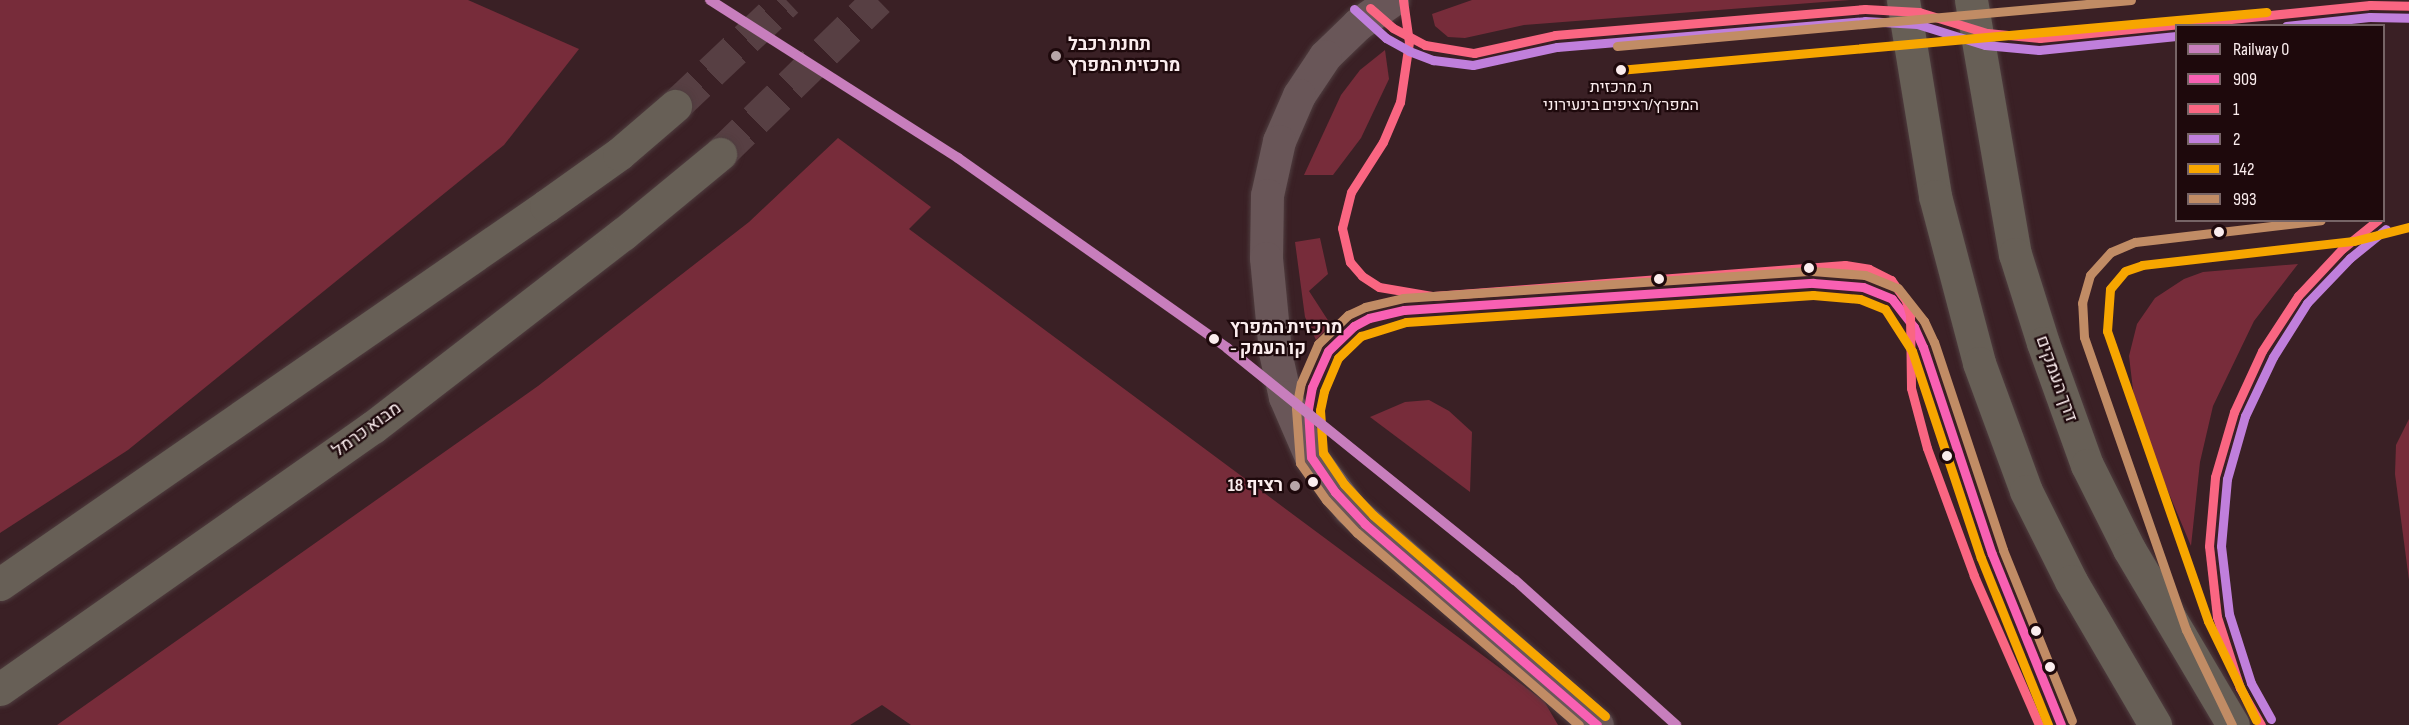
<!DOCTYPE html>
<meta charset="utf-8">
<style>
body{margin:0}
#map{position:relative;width:2409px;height:725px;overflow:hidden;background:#3a2025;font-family:"Sofia Sans Condensed",Heebo,sans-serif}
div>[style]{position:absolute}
.green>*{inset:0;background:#772c3a}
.highway-tunnel>*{height:33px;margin-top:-16.5px;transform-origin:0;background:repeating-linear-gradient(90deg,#573f43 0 33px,transparent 0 49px)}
.roads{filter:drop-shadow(0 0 2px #4f3d3f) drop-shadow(0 0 2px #4f3d3f)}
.minor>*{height:33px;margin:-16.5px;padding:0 16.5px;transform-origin:16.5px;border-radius:16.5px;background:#695658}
.highway>*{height:33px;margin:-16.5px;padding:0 16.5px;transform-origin:16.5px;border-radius:16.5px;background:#675f56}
.bus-1>*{height:9px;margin:-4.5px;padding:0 4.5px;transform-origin:4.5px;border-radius:4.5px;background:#f860b3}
.bus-2>*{height:9px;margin:-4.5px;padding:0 4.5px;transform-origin:4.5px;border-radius:4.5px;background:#fa6682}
.bus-3>*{height:9px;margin:-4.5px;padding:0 4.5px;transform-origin:4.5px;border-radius:4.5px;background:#c07fdc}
.bus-4>*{height:9px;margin:-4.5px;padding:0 4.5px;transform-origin:4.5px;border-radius:4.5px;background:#f7a600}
.bus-5>*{height:9px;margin:-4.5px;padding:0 4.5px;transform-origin:4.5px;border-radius:4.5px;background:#c18c65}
.rail-1>*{height:10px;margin:-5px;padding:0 5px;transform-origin:5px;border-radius:5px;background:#c87ebd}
.dots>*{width:16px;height:16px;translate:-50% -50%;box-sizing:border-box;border:3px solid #1e090c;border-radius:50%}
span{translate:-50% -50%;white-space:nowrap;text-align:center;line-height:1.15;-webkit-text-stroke:4.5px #1e090c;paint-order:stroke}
.bus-label{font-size:16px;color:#fbedee}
.poi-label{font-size:18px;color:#fbedee;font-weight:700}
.left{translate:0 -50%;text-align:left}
.right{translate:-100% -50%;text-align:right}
.stop-label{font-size:18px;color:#fbedee;font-weight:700}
.street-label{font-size:18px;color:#fbedee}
.legend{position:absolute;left:2175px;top:24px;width:210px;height:198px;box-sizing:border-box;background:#1e090c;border:2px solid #766466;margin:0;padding:8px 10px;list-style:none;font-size:18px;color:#fbedee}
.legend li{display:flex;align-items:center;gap:12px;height:30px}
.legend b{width:30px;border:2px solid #766466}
</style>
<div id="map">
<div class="green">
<div style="clip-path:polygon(0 0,468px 0,579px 49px,504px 145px,128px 450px,0 533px)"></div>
<div style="clip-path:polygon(1472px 0,1850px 0,1524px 25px,1465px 38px,1448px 37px,1435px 26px,1432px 14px)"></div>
<div style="clip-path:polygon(1385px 50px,1389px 79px,1361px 138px,1333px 175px,1304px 175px,1341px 95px,1360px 70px)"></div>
<div style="clip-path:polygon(838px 138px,931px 207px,909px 229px,1544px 701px,1558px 725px,911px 725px,882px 705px,850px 725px,57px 725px,538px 386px,749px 222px)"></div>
<div style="clip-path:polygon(1320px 238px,1328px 274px,1309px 291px,1331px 325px,1316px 340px,1305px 317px,1295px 242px)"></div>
<div style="clip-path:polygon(2298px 264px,2254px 321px,2213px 406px,2200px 462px,2191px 546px,2136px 415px,2129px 356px,2137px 324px,2155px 298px,2184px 279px,2203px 272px)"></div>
<div style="clip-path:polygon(1429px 400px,1449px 411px,1472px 432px,1470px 492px,1370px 417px,1405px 402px)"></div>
<div style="clip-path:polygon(2409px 419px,2409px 580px,2395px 474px,2396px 445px)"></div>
</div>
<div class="highway-tunnel">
<div style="left:675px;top:106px;width:154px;rotate:-43.4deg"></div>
<div style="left:720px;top:154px;width:221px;rotate:-44.3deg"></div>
</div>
<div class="roads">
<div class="minor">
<div style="left:1392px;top:0;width:42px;rotate:144.8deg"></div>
<div style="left:1358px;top:24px;width:46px;rotate:135.9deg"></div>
<div style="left:1325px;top:56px;width:47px;rotate:123.7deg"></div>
<div style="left:1299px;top:95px;width:50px;rotate:113.5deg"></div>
<div style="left:1279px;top:141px;width:55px;rotate:102.5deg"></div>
<div style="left:1267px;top:195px;width:63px;rotate:90.9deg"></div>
<div style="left:1266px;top:258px;width:94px;rotate:84.5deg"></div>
<div style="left:1275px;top:352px;width:46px;rotate:77.5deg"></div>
<div style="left:1285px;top:397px;width:65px;rotate:66.6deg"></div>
<div style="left:1311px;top:457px;width:65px;rotate:53.1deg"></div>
<div style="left:1350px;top:509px;width:328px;rotate:41.2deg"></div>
</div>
<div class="highway">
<div style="left:1903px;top:0;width:199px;rotate:80.7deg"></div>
<div style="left:1935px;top:196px;width:173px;rotate:75.2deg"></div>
<div style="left:1979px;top:363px;width:136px;rotate:69.8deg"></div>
<div style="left:2026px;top:491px;width:101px;rotate:63.4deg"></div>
<div style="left:2071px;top:581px;width:167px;rotate:59.7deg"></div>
<div style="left:1971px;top:0;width:258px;rotate:80.2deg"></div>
<div style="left:2015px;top:254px;width:93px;rotate:72.5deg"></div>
<div style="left:2043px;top:343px;width:130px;rotate:70.2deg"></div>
<div style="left:2087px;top:465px;width:94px;rotate:63.4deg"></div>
<div style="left:2129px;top:549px;width:204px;rotate:59.4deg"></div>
<div style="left:0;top:584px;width:664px;rotate:-34.7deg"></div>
<div style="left:546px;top:206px;width:90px;rotate:-35.5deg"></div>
<div style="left:619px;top:154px;width:74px;rotate:-40.6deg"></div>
<div style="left:0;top:689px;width:456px;rotate:-35.1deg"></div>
<div style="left:373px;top:427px;width:316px;rotate:-37.7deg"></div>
<div style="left:623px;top:234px;width:126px;rotate:-39.5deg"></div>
</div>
</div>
<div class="bus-1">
<div style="left:1597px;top:725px;width:307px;rotate:-139.1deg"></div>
<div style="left:1365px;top:524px;width:44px;rotate:-133.2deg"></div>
<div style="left:1335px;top:492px;width:42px;rotate:-124.4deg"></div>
<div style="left:1311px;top:457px;width:48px;rotate:-93.6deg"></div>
<div style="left:1308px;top:409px;width:22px;rotate:-80deg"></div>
<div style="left:1312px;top:387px;width:39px;rotate:-66deg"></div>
<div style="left:1328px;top:351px;width:36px;rotate:-44deg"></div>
<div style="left:1354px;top:326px;width:17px;rotate:-28deg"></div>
<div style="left:1369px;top:318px;width:36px;rotate:-13deg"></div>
<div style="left:1404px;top:310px;width:410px;rotate:-3.8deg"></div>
<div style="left:1813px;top:283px;width:50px;rotate:4.6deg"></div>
<div style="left:1863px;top:287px;width:31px;rotate:22deg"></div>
<div style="left:1892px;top:299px;width:36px;rotate:52deg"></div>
<div style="left:1914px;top:327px;width:22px;rotate:66deg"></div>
<div style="left:1923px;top:347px;width:218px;rotate:71.6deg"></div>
<div style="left:1992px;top:554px;width:184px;rotate:68deg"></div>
</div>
<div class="bus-2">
<div style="left:1403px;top:0;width:42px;rotate:81.9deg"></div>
<div style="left:1409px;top:42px;width:61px;rotate:98.5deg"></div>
<div style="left:1400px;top:102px;width:43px;rotate:113deg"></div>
<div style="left:1383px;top:142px;width:59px;rotate:122.6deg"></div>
<div style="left:1351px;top:192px;width:37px;rotate:104deg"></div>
<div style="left:1342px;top:228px;width:35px;rotate:77deg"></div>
<div style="left:1350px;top:262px;width:18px;rotate:49deg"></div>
<div style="left:1362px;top:276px;width:20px;rotate:33deg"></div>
<div style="left:1379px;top:287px;width:55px;rotate:9.5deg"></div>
<div style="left:1433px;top:296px;width:413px;rotate:-4.3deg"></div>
<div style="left:1845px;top:265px;width:24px;rotate:9deg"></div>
<div style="left:1869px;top:269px;width:25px;rotate:27deg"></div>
<div style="left:1891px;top:280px;width:26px;rotate:54deg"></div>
<div style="left:1906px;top:301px;width:15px;rotate:74deg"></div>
<div style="left:1910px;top:315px;width:73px;rotate:89.2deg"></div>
<div style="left:1911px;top:388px;width:62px;rotate:75.1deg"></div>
<div style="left:1927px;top:448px;width:136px;rotate:69.8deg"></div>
<div style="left:1974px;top:576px;width:163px;rotate:66.4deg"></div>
<div style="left:1370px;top:8px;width:30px;rotate:41deg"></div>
<div style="left:1393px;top:28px;width:36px;rotate:28deg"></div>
<div style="left:1425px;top:45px;width:50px;rotate:9.3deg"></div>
<div style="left:1474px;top:53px;width:83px;rotate:-12.5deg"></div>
<div style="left:1555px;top:35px;width:311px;rotate:-4.8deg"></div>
<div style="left:1865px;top:9px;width:54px;rotate:3.2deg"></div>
<div style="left:1919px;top:12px;width:71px;rotate:17.2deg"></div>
<div style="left:1987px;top:33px;width:53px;rotate:5.4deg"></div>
<div style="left:2040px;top:38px;width:332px;rotate:-5.7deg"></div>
<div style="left:2370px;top:5px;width:39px;rotate:1deg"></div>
<div style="left:2261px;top:725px;width:43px;rotate:-119.6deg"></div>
<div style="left:2240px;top:688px;width:75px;rotate:-107.9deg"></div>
<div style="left:2217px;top:617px;width:71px;rotate:-96.4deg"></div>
<div style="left:2209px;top:546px;width:69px;rotate:-85deg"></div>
<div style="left:2215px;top:477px;width:68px;rotate:-73.7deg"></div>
<div style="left:2234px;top:412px;width:67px;rotate:-65.3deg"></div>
<div style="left:2262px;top:351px;width:66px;rotate:-56.8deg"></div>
<div style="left:2298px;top:296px;width:64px;rotate:-46.9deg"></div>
<div style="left:2342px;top:249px;width:46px;rotate:-38.9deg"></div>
</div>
<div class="bus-3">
<div style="left:1354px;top:9px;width:43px;rotate:42.2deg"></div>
<div style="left:1386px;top:38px;width:26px;rotate:29deg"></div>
<div style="left:1409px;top:51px;width:26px;rotate:21deg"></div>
<div style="left:1433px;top:60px;width:40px;rotate:7.1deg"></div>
<div style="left:1473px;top:65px;width:86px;rotate:-12.1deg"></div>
<div style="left:1557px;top:47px;width:309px;rotate:-4.8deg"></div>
<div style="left:1865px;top:21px;width:52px;rotate:3.3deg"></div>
<div style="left:1917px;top:24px;width:71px;rotate:17.2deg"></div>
<div style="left:1985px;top:45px;width:54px;rotate:5.3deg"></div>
<div style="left:2039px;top:50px;width:138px;rotate:-5.8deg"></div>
<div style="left:2286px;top:26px;width:84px;rotate:-6.1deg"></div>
<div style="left:2370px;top:17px;width:39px;rotate:1deg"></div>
<div style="left:2271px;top:719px;width:41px;rotate:-119.1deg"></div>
<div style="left:2251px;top:683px;width:72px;rotate:-107.7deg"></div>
<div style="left:2229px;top:614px;width:68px;rotate:-96.7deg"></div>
<div style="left:2221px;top:546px;width:67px;rotate:-84.9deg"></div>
<div style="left:2227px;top:479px;width:66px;rotate:-74.1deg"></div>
<div style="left:2245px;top:416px;width:65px;rotate:-64.6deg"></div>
<div style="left:2273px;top:357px;width:64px;rotate:-57.8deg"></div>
<div style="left:2307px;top:303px;width:62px;rotate:-46.3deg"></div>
<div style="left:2350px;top:258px;width:46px;rotate:-38.9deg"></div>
</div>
<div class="bus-4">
<div style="left:1619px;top:70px;width:650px;rotate:-5.12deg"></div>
<div style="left:1605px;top:716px;width:307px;rotate:-139.1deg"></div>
<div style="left:1373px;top:515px;width:42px;rotate:-133.1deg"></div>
<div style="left:1344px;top:484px;width:37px;rotate:-124deg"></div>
<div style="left:1323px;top:453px;width:43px;rotate:-94deg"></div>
<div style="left:1320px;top:410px;width:19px;rotate:-78deg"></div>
<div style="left:1324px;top:391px;width:36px;rotate:-67deg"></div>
<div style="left:1338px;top:358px;width:32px;rotate:-44deg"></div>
<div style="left:1361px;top:336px;width:47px;rotate:-17.3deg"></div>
<div style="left:1406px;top:322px;width:408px;rotate:-3.8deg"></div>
<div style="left:1813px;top:295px;width:47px;rotate:4.9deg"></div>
<div style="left:1860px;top:299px;width:27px;rotate:22deg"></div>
<div style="left:1885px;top:309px;width:50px;rotate:57.3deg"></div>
<div style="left:1912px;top:351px;width:218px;rotate:71.6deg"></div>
<div style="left:1981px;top:558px;width:180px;rotate:68.1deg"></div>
<div style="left:2256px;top:720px;width:110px;rotate:-115.9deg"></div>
<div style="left:2208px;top:621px;width:307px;rotate:-109.2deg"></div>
<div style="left:2107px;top:331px;width:42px;rotate:-85.9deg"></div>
<div style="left:2110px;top:289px;width:23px;rotate:-50deg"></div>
<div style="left:2125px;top:271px;width:18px;rotate:-19deg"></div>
<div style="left:2142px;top:265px;width:213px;rotate:-6.5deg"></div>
<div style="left:2354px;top:241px;width:57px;rotate:-14.3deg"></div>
</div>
<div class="bus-5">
<div style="left:1617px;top:46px;width:516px;rotate:-5.11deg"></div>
<div style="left:1579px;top:725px;width:294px;rotate:-139.1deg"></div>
<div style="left:1357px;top:533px;width:45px;rotate:-133.2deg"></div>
<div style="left:1326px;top:500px;width:45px;rotate:-125.1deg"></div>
<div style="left:1300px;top:463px;width:55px;rotate:-94.2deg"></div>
<div style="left:1296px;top:408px;width:25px;rotate:-79deg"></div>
<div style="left:1301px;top:383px;width:43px;rotate:-66.4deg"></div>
<div style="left:1318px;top:344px;width:42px;rotate:-44deg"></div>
<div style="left:1348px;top:315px;width:19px;rotate:-25deg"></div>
<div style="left:1365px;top:307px;width:39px;rotate:-13deg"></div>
<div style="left:1403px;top:298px;width:410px;rotate:-3.8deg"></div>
<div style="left:1812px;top:271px;width:53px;rotate:4.3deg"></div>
<div style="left:1865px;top:275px;width:35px;rotate:22deg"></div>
<div style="left:1898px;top:288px;width:42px;rotate:51.8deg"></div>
<div style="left:1924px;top:321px;width:23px;rotate:65deg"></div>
<div style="left:1934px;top:342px;width:219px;rotate:71.6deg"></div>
<div style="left:2003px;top:550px;width:184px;rotate:68deg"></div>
<div style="left:2232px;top:725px;width:106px;rotate:-115.8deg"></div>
<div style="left:2186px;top:630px;width:310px;rotate:-109.2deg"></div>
<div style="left:2084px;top:337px;width:34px;rotate:-93deg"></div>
<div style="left:2082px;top:303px;width:29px;rotate:-74deg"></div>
<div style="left:2090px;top:275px;width:31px;rotate:-48deg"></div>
<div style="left:2111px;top:252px;width:26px;rotate:-23deg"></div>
<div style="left:2135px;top:242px;width:187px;rotate:-6.7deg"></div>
</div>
<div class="rail-1">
<div style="left:710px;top:0;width:294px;rotate:32.5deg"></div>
<div style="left:958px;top:158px;width:329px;rotate:35.2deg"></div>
<div style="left:1227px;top:348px;width:370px;rotate:38.9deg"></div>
<div style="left:1515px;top:580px;width:217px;rotate:42deg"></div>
</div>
<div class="dots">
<div style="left:1056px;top:56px;background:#b7a5a8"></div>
<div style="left:1621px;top:70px;background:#fbedee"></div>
<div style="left:2219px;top:232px;background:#fbedee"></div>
<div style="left:1809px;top:268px;background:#fbedee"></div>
<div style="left:1659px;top:279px;background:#fbedee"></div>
<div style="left:1214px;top:339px;background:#fbedee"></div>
<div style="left:1947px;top:456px;background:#fbedee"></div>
<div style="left:1313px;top:482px;background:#fbedee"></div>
<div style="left:1295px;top:486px;background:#b7a5a8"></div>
<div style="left:2036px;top:631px;background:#fbedee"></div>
<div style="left:2050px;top:667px;background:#fbedee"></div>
</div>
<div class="bus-label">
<span style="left:1621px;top:97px">ת. מרכזית<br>המפרץ/רציפים בינעירוני</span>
</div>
<div class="poi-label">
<span class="left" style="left:1068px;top:56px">תחנת רכבל<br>מרכזית המפרץ</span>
<span class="right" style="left:1283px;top:486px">רציף 18</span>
</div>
<div class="stop-label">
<span class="left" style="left:1230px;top:339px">מרכזית המפרץ<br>- קו העמק</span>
</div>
<div class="street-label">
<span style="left:2056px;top:379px;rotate:70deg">דרך העמקים</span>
<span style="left:367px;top:430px;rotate:-36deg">מבוא כרמל</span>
</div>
<ul class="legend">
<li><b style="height:8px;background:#c87ebd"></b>Railway 0</li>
<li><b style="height:8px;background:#f860b3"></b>909</li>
<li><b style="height:8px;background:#fa6682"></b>1</li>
<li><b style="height:8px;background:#c07fdc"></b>2</li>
<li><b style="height:8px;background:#f7a600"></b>142</li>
<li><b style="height:8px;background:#c18c65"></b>993</li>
</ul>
</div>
